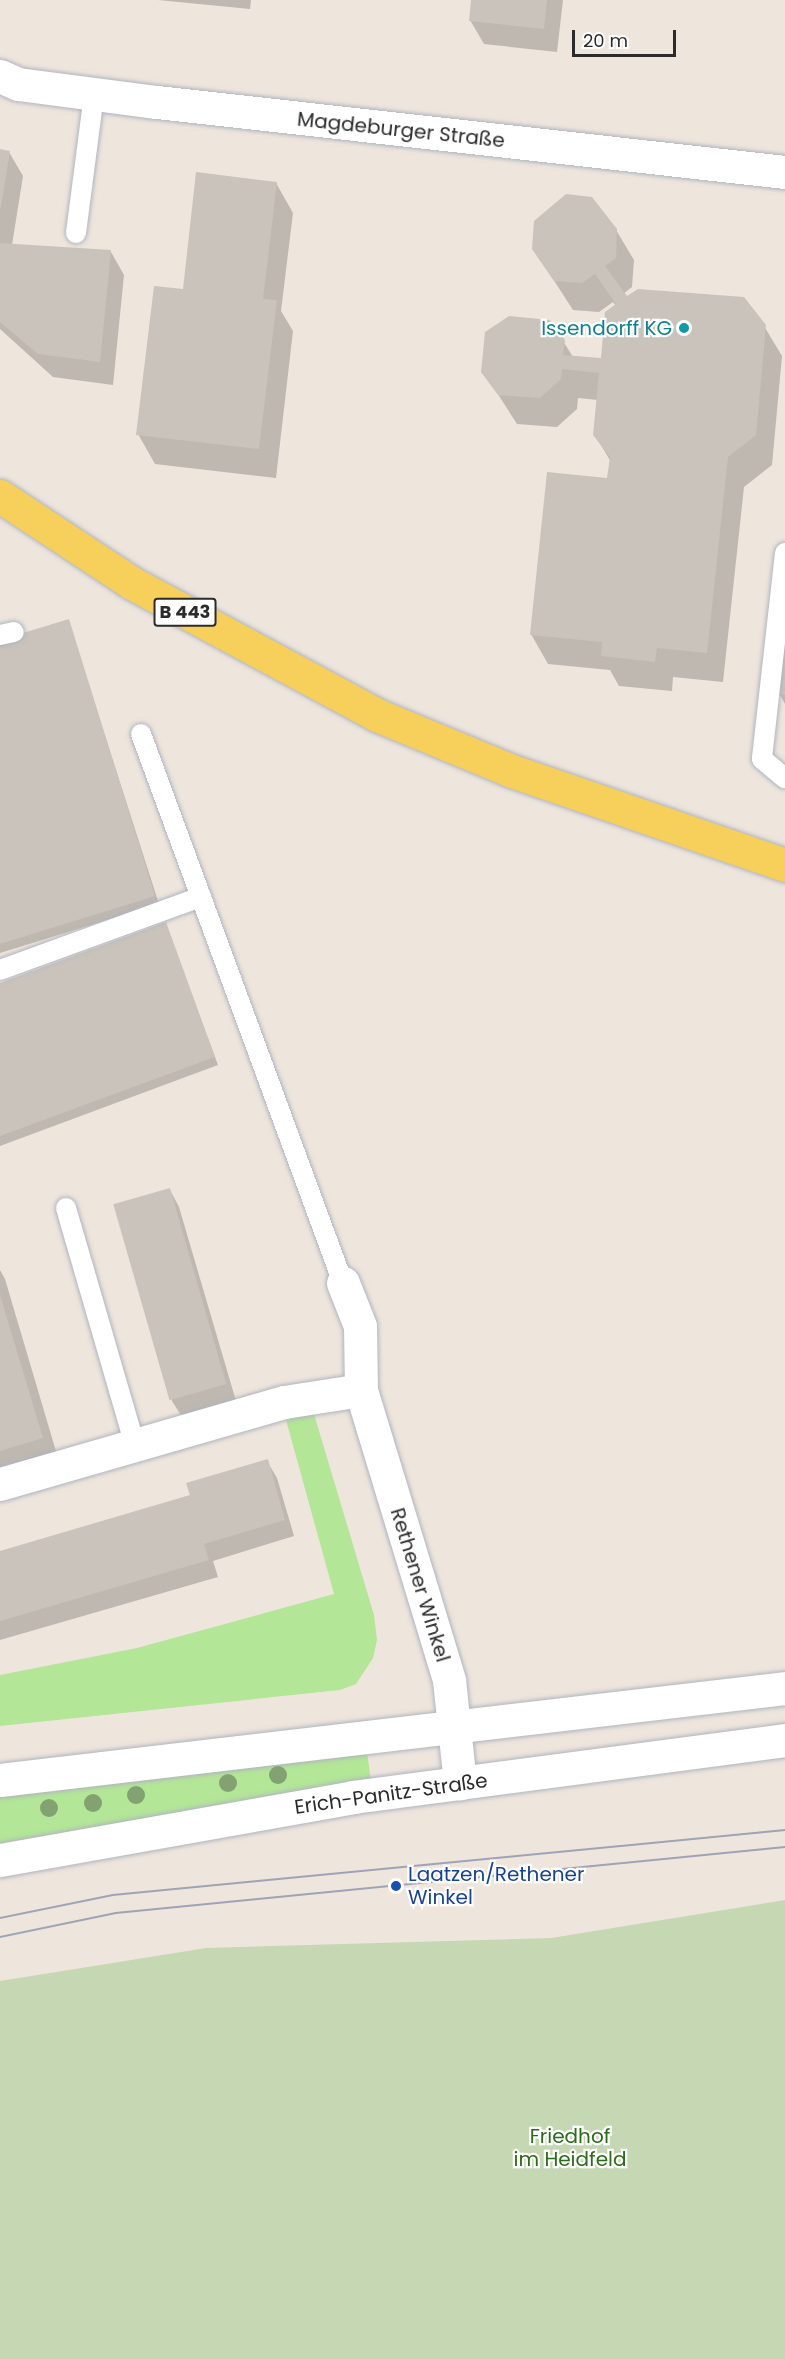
<!DOCTYPE html>
<meta charset="utf-8">
<style>
body{margin:0}
#map{position:relative;width:785px;height:2359px;overflow:hidden;background:#eee6dd;font-family:Poppins,sans-serif}
div>[style]{position:absolute}
.green>*{inset:0;background:#b3e697}
.cemetery>*{inset:0;background:#c6d8b3}
.shadow>*{inset:0;background:#0003}
.building>*{inset:0;background:#c9c3bc;transform-origin:0 0}
.roads{filter:drop-shadow(0 0 2px #b1b4bf) drop-shadow(0 0 2px #b1b4bf)}
.service>*{height:20px;margin:-10px;padding:0 10px;transform-origin:10px;border-radius:10px;background:#fff}
.minor>*{height:33px;margin:-16.5px;padding:0 16.5px;transform-origin:16.5px;border-radius:16.5px;background:#fff}
.secondary>*{height:33px;margin:-16.5px;padding:0 16.5px;transform-origin:16.5px;border-radius:16.5px;background:#fff}
.primary>*{height:33px;margin:-16.5px;padding:0 16.5px;transform-origin:16.5px;border-radius:16.5px;background:#f6d05a}
.tram>*{height:1.5px;margin:-0.75px;padding:0 0.75px;transform-origin:0.75px;border-radius:0.75px;background:#9fa3b6}
.trees>*{width:18px;height:18px;margin:-9px;border-radius:50%;background:#82a371}
.dots>*{width:16px;height:16px;translate:-50% -50%;box-sizing:border-box;border:3px solid #fff;border-radius:50%}
span{translate:-50% -50%;white-space:nowrap;text-align:center;line-height:1.15;-webkit-text-stroke:4.5px #fff;paint-order:stroke}
.shield-label span{padding:2px 4px;background:#fff;border:2px solid;border-radius:4px;-webkit-text-stroke-width:0}
.shield-label{font-size:18px;color:#2b2b2b;font-weight:700}
.street-label{font-size:20px;color:#2b2b2b}
.culture-label{font-size:20px;color:#0d838f}
.right{translate:-100% -50%;text-align:right}
.transit-label{font-size:20px;color:#164399}
.left{translate:0 -50%;text-align:left}
.park-label{font-size:20px;color:#2a6c18}
.scale{position:absolute;left:572px;top:30px;width:104px;height:27px;box-sizing:border-box;border:3px solid #2b2b2b;border-top:0;padding-left:8px;font-size:18px;line-height:21px;white-space:nowrap;color:#2b2b2b;-webkit-text-stroke:4px #fff;paint-order:stroke}
</style>
<div id="map">
<div class="green">
<div style="clip-path:polygon(314px 1414px,374px 1615px,377px 1640px,373px 1658px,356px 1684px,340px 1690px,0 1726px,0 1675px,137px 1648px,334px 1594px,286px 1420px)"></div>
<div style="clip-path:polygon(365px 1738px,373px 1795px,0 1861px,0 1780px)"></div>
</div>
<div class="cemetery">
<div style="clip-path:polygon(785px 1900px,785px 2359px,0 2359px,0 1981px,206px 1948px,551px 1938px)"></div>
</div>
<div class="shadow">
<div style="clip-path:polygon(158px 0,251px 0,250px 9px)"></div>
<div style="clip-path:polygon(472px 0,563px 0,557px 52px,484px 44px,470px 20px)"></div>
<div style="clip-path:polygon(0 151px,9px 152px,23px 176px,12px 245px,111px 252px,124px 275px,113px 385px,53px 377px,0 329px)"></div>
<div style="clip-path:polygon(276px 183px,293px 213px,281px 311px,293px 331px,276px 478px,155px 464px,138px 434px,184px 291px)"></div>
<div style="clip-path:polygon(616px 230px,634px 260px,632px 287px,623px 294px,626px 298px,764px 326px,782px 356px,772px 465px,744px 487px,723px 682px,673px 677px,672px 691px,619px 686px,610px 670px,548px 664px,531px 634px,609px 479px,611px 462px,595px 435px,598px 400px,578px 398px,577px 409px,557px 427px,517px 424px,483px 371px,563px 341px,573px 357px,602px 360px,616px 306px,613px 302px,599px 312px,573px 310px,533px 248px)"></div>
<div style="clip-path:polygon(68px 620px,159px 904px,0 953px,0 642px)"></div>
<div style="clip-path:polygon(785px 637px,785px 704px,779px 693px)"></div>
<div style="clip-path:polygon(165px 924px,218px 1065px,0 1146px,0 985px)"></div>
<div style="clip-path:polygon(170px 1190px,179px 1207px,236px 1401px,182px 1417px,172px 1401px)"></div>
<div style="clip-path:polygon(0 1270px,5px 1279px,63px 1475px,0 1478px)"></div>
<div style="clip-path:polygon(267px 1461px,277px 1478px,294px 1536px,213px 1561px,218px 1577px,0 1640px,0 1553px,192px 1496px)"></div>
</div>
<div class="building">
<div style="clip-path:polygon(471px 0,547px 0,544px 29px,469px 21px)"></div>
<div style="clip-path:polygon(0 149px,10px 151px,1px 207px,0 207px)"></div>
<div style="clip-path:polygon(196px 172px,277px 182px,263px 299px,277px 300px,259px 449px,136px 435px,154px 286px,183px 289px)"></div>
<div style="clip-path:polygon(566px 194px,592px 197px,617px 229px,616px 258px,605px 266px,627px 296px,638px 289px,744px 297px,766px 325px,756px 435px,728px 457px,707px 653px,657px 648px,655px 662px,601px 656px,602px 642px,530px 635px,547px 472px,607px 478px,610px 457px,593px 435px,599px 373px,562px 369px,561px 379px,540px 398px,498px 395px,481px 372px,485px 332px,509px 316px,550px 320px,565px 340px,563px 355px,601px 358px,605px 312px,616px 304px,595px 274px,582px 283px,554px 281px,532px 249px,534px 221px)"></div>
<div style="clip-path:polygon(0 243px,111px 250px,100px 362px,38px 354px,0 322px)"></div>
<div style="clip-path:polygon(69px 619px,155px 896px,0 944px,0 640px)"></div>
<div style="clip-path:polygon(785px 637px,785px 695px,777px 694px)"></div>
<div style="clip-path:polygon(166px 922px,215px 1057px,0 1136px,0 983px)"></div>
<div style="left:170px;top:1188px;width:204px;height:59px;rotate:74deg"></div>
<div style="clip-path:polygon(0 1295px,43px 1438px,0 1451px)"></div>
<div style="clip-path:polygon(268px 1459px,285px 1520px,204px 1544px,209px 1560px,0 1621px,0 1551px,190px 1495px,186px 1483px)"></div>
</div>
<div class="roads">
<div class="service">
<div style="left:76px;top:233px;width:140px;rotate:-82.6deg"></div>
<div style="left:785px;top:553px;width:207px;rotate:96.4deg"></div>
<div style="left:762px;top:759px;width:30px;rotate:40deg"></div>
<div style="left:0;top:635px;width:14px;rotate:-12deg"></div>
<div style="left:141px;top:734px;width:585px;rotate:69.8deg"></div>
<div style="left:0;top:970px;width:214px;rotate:-20deg"></div>
<div style="left:66px;top:1208px;width:247px;rotate:73.8deg"></div>
</div>
<div class="minor">
<div style="left:0;top:76px;width:20px;rotate:24deg"></div>
<div style="left:18px;top:84px;width:140px;rotate:7.4deg"></div>
<div style="left:157px;top:102px;width:632px;rotate:6.36deg"></div>
<div style="left:343px;top:1283px;width:46px;rotate:68.4deg"></div>
<div style="left:360px;top:1326px;width:64px;rotate:89.1deg"></div>
<div style="left:361px;top:1390px;width:303px;rotate:73.1deg"></div>
<div style="left:449px;top:1680px;width:104px;rotate:83.9deg"></div>
<div style="left:0;top:1484px;width:296px;rotate:-16.1deg"></div>
<div style="left:284px;top:1402px;width:78px;rotate:-8.9deg"></div>
</div>
<div class="secondary">
<div style="left:0;top:1780px;width:790px;rotate:-6.68deg"></div>
<div style="left:0;top:1860px;width:359px;rotate:-10.1deg"></div>
<div style="left:353px;top:1797px;width:436px;rotate:-7.5deg"></div>
</div>
<div class="primary">
<div style="left:0;top:496px;width:158px;rotate:33.4deg"></div>
<div style="left:132px;top:583px;width:278px;rotate:28.3deg"></div>
<div style="left:377px;top:715px;width:146px;rotate:22.5deg"></div>
<div style="left:512px;top:771px;width:289px;rotate:19deg"></div>
</div>
</div>
<div class="tram">
<div style="left:0;top:1918px;width:115px;rotate:-11.5deg"></div>
<div style="left:113px;top:1895px;width:675px;rotate:-5.52deg"></div>
<div style="left:0;top:1937px;width:118px;rotate:-11.7deg"></div>
<div style="left:116px;top:1913px;width:672px;rotate:-5.63deg"></div>
</div>
<div class="trees">
<div style="left:278px;top:1775px"></div>
<div style="left:228px;top:1783px"></div>
<div style="left:136px;top:1795px"></div>
<div style="left:93px;top:1803px"></div>
<div style="left:49px;top:1808px"></div>
</div>
<div class="dots">
<div style="left:684px;top:328px;background:#0f9aa8"></div>
<div style="left:396px;top:1886px;background:#1a4fb4"></div>
</div>
<div class="shield-label">
<span style="left:185px;top:612px">B 443</span>
</div>
<div class="street-label">
<span style="left:401px;top:130px;rotate:6deg">Magdeburger Straße</span>
<span style="left:420px;top:1585px;rotate:73deg">Rethener Winkel</span>
<span style="left:391px;top:1794px;rotate:-8deg">Erich-Panitz-Straße</span>
</div>
<div class="culture-label">
<span class="right" style="left:672px;top:328px">Issendorff KG</span>
</div>
<div class="transit-label">
<span class="left" style="left:408px;top:1886px">Laatzen/Rethener<br>Winkel</span>
</div>
<div class="park-label">
<span style="left:570px;top:2148px">Friedhof<br>im Heidfeld</span>
</div>
<div class="scale">20 m</div>
</div>
